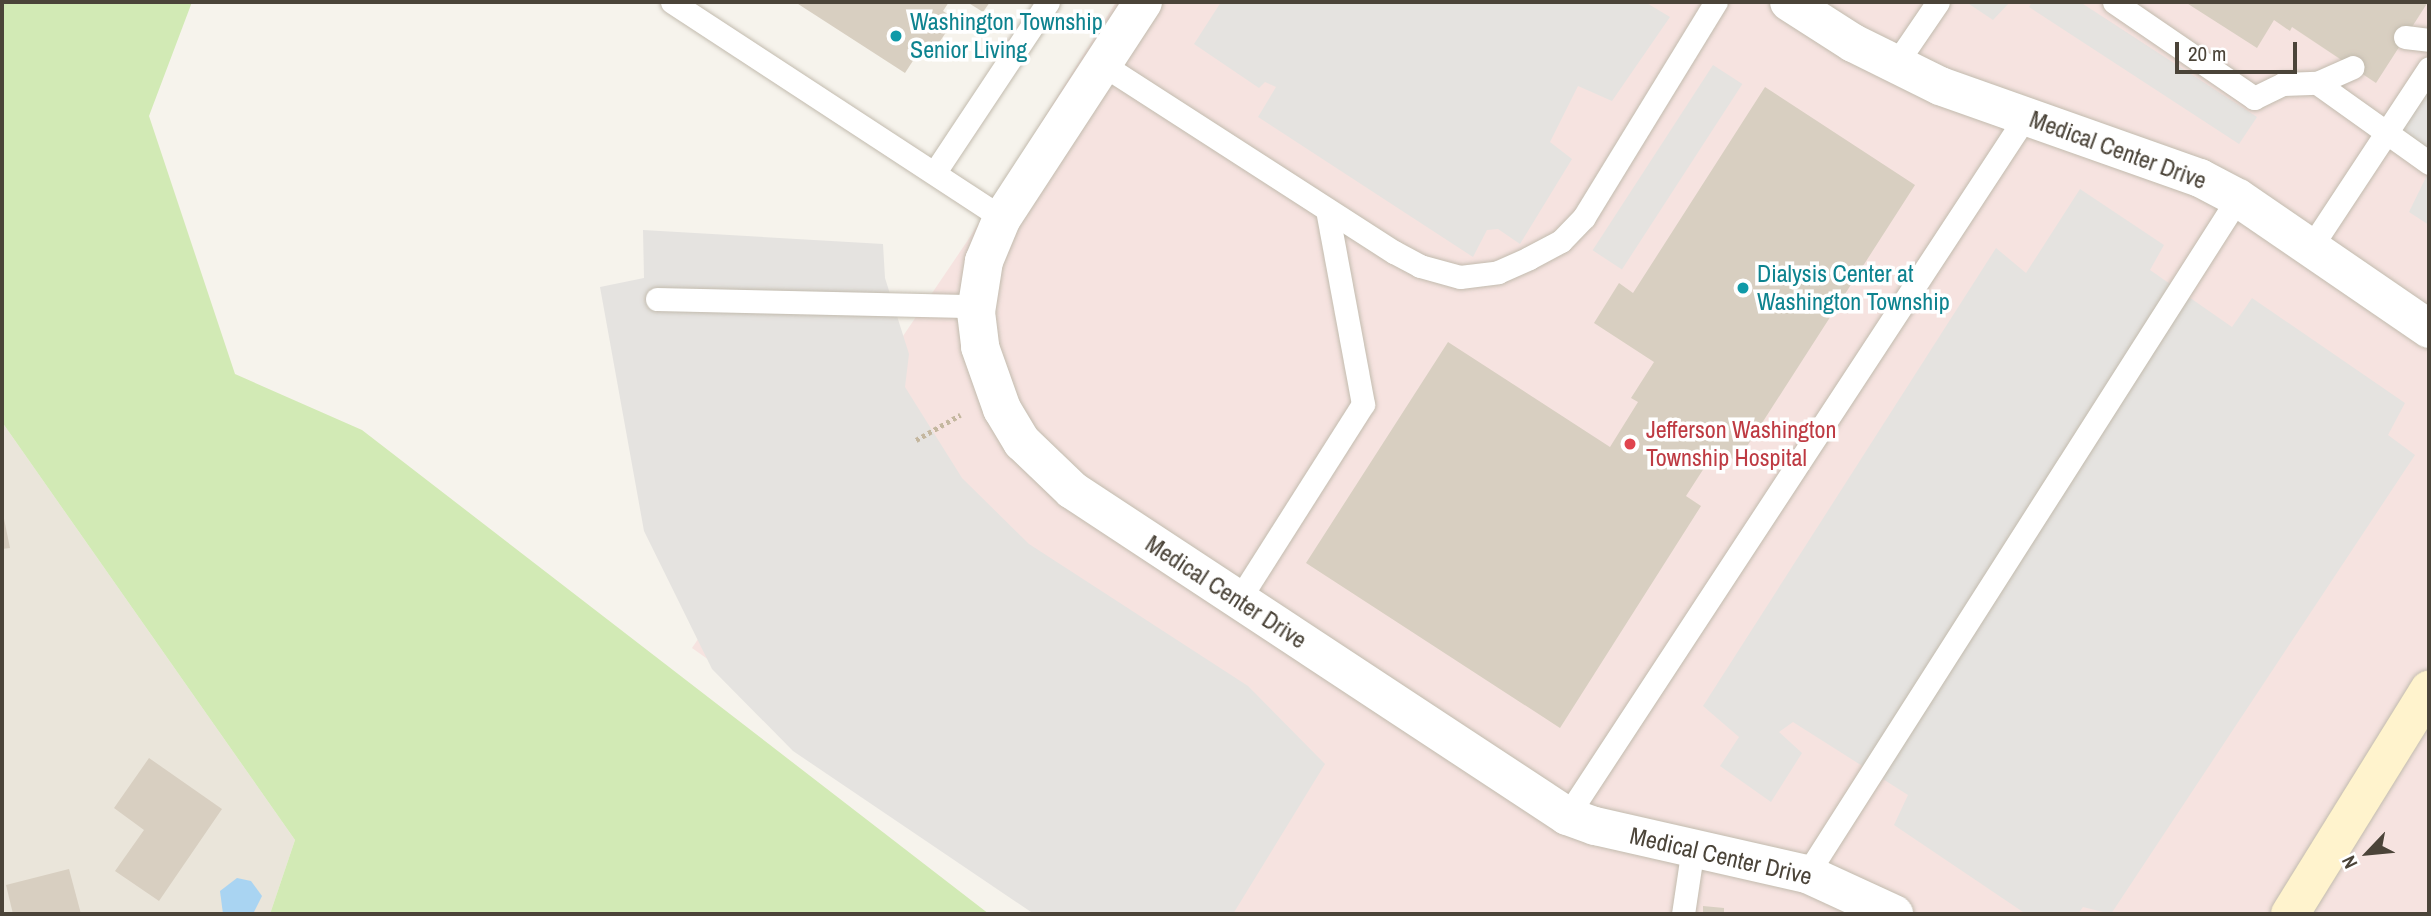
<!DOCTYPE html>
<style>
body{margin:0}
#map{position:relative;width:2431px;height:916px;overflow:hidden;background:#f6f3ec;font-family:"Archivo Narrow",sans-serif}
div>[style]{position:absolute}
.residential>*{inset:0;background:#eae5da}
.medical>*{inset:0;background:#f6e3e0}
.green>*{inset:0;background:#d2eab5}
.parking>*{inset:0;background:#e5e3e0;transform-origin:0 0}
.water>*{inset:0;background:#a9d4f2}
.building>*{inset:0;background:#d8cfc1}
.path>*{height:4.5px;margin-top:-2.25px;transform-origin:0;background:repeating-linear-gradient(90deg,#c4b79f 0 3.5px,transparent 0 7px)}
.roads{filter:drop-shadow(0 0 2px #c2bbae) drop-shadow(0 0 2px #c2bbae)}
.service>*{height:23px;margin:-11.5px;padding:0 11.5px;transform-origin:11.5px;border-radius:11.5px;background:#fff}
.minor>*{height:38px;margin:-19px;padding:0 19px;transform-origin:19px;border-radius:19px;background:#fff}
.secondary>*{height:38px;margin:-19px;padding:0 19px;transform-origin:19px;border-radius:19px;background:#fff3cd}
.dots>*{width:19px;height:19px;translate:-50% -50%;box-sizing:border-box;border:4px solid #fff;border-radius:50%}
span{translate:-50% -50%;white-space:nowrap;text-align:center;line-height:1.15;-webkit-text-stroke:7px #fff;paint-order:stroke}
.culture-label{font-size:24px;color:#0d838f}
.left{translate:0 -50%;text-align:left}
.street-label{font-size:24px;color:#4b4439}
.health-label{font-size:24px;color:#be3a42}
.frame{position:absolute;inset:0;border:4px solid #4b4439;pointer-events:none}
.north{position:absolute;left:2333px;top:818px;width:70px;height:70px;-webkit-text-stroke:5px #fff;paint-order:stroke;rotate:244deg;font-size:19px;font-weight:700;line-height:28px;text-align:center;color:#4b4439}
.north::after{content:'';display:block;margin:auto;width:24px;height:32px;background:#4b4439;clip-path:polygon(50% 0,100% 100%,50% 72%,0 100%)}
.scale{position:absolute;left:2175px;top:42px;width:122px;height:32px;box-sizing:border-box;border:4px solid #4b4439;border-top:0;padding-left:9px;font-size:21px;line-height:24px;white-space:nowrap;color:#4b4439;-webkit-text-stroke:5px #fff;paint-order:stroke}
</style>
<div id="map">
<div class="residential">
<div style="clip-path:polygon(2px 422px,295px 840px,270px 914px,2px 914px)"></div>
</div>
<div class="medical">
<div style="clip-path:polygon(1116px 2px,2429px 2px,2429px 914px,1068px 914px,692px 648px,968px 240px)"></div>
</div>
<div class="green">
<div style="clip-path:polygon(2px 2px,192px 2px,149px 116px,235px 374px,362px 430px,989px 914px,270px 914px,295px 840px,2px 422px)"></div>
</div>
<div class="parking">
<div style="clip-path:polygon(1221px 2px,1645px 2px,1670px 17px,1612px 101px,1578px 86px,1550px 142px,1572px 159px,1520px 244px,1498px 229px,1487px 230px,1473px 257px,1258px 117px,1276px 87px,1265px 82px,1259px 88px,1194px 44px)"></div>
<div style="clip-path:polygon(1966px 2px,2010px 2px,1993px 20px)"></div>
<div style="clip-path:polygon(2032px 2px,2080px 2px,2257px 117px,2239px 144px,2029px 7px)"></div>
<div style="left:1713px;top:65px;width:35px;height:221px;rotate:33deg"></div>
<div style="clip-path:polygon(2429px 68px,2429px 163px,2387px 133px)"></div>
<div style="clip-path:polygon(2429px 171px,2429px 225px,2409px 212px)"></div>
<div style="clip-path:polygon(2080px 189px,2164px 245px,2150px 270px,2232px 327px,2252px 298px,2405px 403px,2388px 435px,2415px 455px,2111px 914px,2083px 907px,2078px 914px,2026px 914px,1894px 825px,1908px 795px,1793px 722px,1779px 732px,1802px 753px,1771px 802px,1720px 766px,1739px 737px,1703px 706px,1996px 248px,2026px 273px)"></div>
<div style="clip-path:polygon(643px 230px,883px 244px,885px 278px,909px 354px,905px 387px,962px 478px,1029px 544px,1248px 686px,1325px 764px,1233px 914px,1034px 914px,793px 751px,712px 669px,644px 531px,600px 287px,644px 278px)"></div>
</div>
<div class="water">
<div style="clip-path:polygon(237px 878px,251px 881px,262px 896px,253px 914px,223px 914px,220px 891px)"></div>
</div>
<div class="building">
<div style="clip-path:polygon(795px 2px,949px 2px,943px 11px,955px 19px,928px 59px,918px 53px,905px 73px)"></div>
<div style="clip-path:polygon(967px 2px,990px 2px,983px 12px)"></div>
<div style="clip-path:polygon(2185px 2px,2428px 2px,2376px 83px,2292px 27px,2290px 31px,2274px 20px,2257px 48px)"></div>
<div style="clip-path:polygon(1765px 87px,1915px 185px,1737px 462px,1717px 448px,1686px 496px,1701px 506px,1560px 728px,1306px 563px,1448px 342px,1610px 447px,1638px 402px,1631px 398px,1654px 362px,1594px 323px,1619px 283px,1633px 293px)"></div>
<div style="clip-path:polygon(2px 509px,10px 548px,2px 549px)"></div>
<div style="clip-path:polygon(149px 758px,222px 809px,159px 901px,115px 871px,144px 830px,114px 808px)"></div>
<div style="clip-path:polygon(69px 869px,81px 914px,13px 914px,6px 885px)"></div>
<div style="clip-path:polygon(1703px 906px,1724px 908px,1724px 914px,1703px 914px)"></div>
</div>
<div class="path">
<div style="left:916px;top:440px;width:51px;rotate:-29.6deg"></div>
</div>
<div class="roads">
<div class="service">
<div style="left:672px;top:2px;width:394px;rotate:33.2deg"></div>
<div style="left:2114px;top:2px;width:170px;rotate:34.4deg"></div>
<div style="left:2254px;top:98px;width:32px;rotate:-26deg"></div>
<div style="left:2283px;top:84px;width:34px;rotate:-2deg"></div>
<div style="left:2317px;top:83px;width:138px;rotate:35.5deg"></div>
<div style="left:2405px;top:37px;width:24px;rotate:7deg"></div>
<div style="left:1102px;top:64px;width:347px;rotate:32.8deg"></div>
<div style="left:1394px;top:252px;width:30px;rotate:28deg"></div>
<div style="left:1420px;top:266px;width:41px;rotate:15.4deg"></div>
<div style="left:1460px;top:277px;width:38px;rotate:-7deg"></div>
<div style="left:1498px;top:272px;width:34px;rotate:-24deg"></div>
<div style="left:1529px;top:258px;width:36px;rotate:-28deg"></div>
<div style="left:1561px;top:241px;width:33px;rotate:-46deg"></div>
<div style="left:1584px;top:217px;width:252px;rotate:-58.5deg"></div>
<div style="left:1895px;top:65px;width:76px;rotate:-55.7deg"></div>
<div style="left:2317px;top:83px;width:39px;rotate:-24deg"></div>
<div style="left:935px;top:172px;width:204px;rotate:-56.4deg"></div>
<div style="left:2311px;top:247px;width:214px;rotate:-56.6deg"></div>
<div style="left:657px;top:299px;width:319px;rotate:1.3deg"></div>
<div style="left:1238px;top:601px;width:233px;rotate:-57.6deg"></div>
<div style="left:1363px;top:404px;width:197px;rotate:-100.5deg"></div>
<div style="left:1567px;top:816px;width:837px;rotate:-56.75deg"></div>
<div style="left:1807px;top:874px;width:802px;rotate:-57.48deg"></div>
<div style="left:1683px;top:914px;width:68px;rotate:-81.5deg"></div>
</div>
<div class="minor">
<div style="left:1143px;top:2px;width:258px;rotate:123.1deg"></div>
<div style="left:1002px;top:218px;width:47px;rotate:112.7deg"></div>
<div style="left:984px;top:261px;width:52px;rotate:98.9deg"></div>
<div style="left:976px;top:312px;width:35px;rotate:83deg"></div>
<div style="left:980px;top:347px;width:66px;rotate:70.5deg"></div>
<div style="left:1002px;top:409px;width:39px;rotate:59deg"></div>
<div style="left:1022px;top:442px;width:69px;rotate:43.8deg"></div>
<div style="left:1072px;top:490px;width:593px;rotate:33.37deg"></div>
<div style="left:1567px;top:816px;width:30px;rotate:20deg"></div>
<div style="left:1595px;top:826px;width:217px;rotate:12.8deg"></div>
<div style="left:1807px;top:874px;width:96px;rotate:24.7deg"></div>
<div style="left:1789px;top:2px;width:76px;rotate:32.6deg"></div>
<div style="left:1853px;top:43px;width:97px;rotate:26.3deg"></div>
<div style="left:1940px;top:86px;width:276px;rotate:19.5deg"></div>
<div style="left:2200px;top:178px;width:43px;rotate:27.8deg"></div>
<div style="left:2238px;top:198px;width:232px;rotate:34.4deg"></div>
</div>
<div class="secondary">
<div style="left:2290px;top:914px;width:264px;rotate:-58.2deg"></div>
</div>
</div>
<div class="dots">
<div style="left:896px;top:36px;background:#0f9aa8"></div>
<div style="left:1743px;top:288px;background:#0f9aa8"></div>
<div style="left:1630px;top:444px;background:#e0444e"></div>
</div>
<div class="culture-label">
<span class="left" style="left:910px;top:36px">Washington Township<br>Senior Living</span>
<span class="left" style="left:1757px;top:288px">Dialysis Center at<br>Washington Township</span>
</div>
<div class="street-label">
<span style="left:2118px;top:150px;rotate:20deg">Medical Center Drive</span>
<span style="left:1226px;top:592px;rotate:33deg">Medical Center Drive</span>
<span style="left:1721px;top:856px;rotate:13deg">Medical Center Drive</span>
</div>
<div class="health-label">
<span class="left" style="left:1646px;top:444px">Jefferson Washington<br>Township Hospital</span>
</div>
<div class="frame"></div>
<div class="north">N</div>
<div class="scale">20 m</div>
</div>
